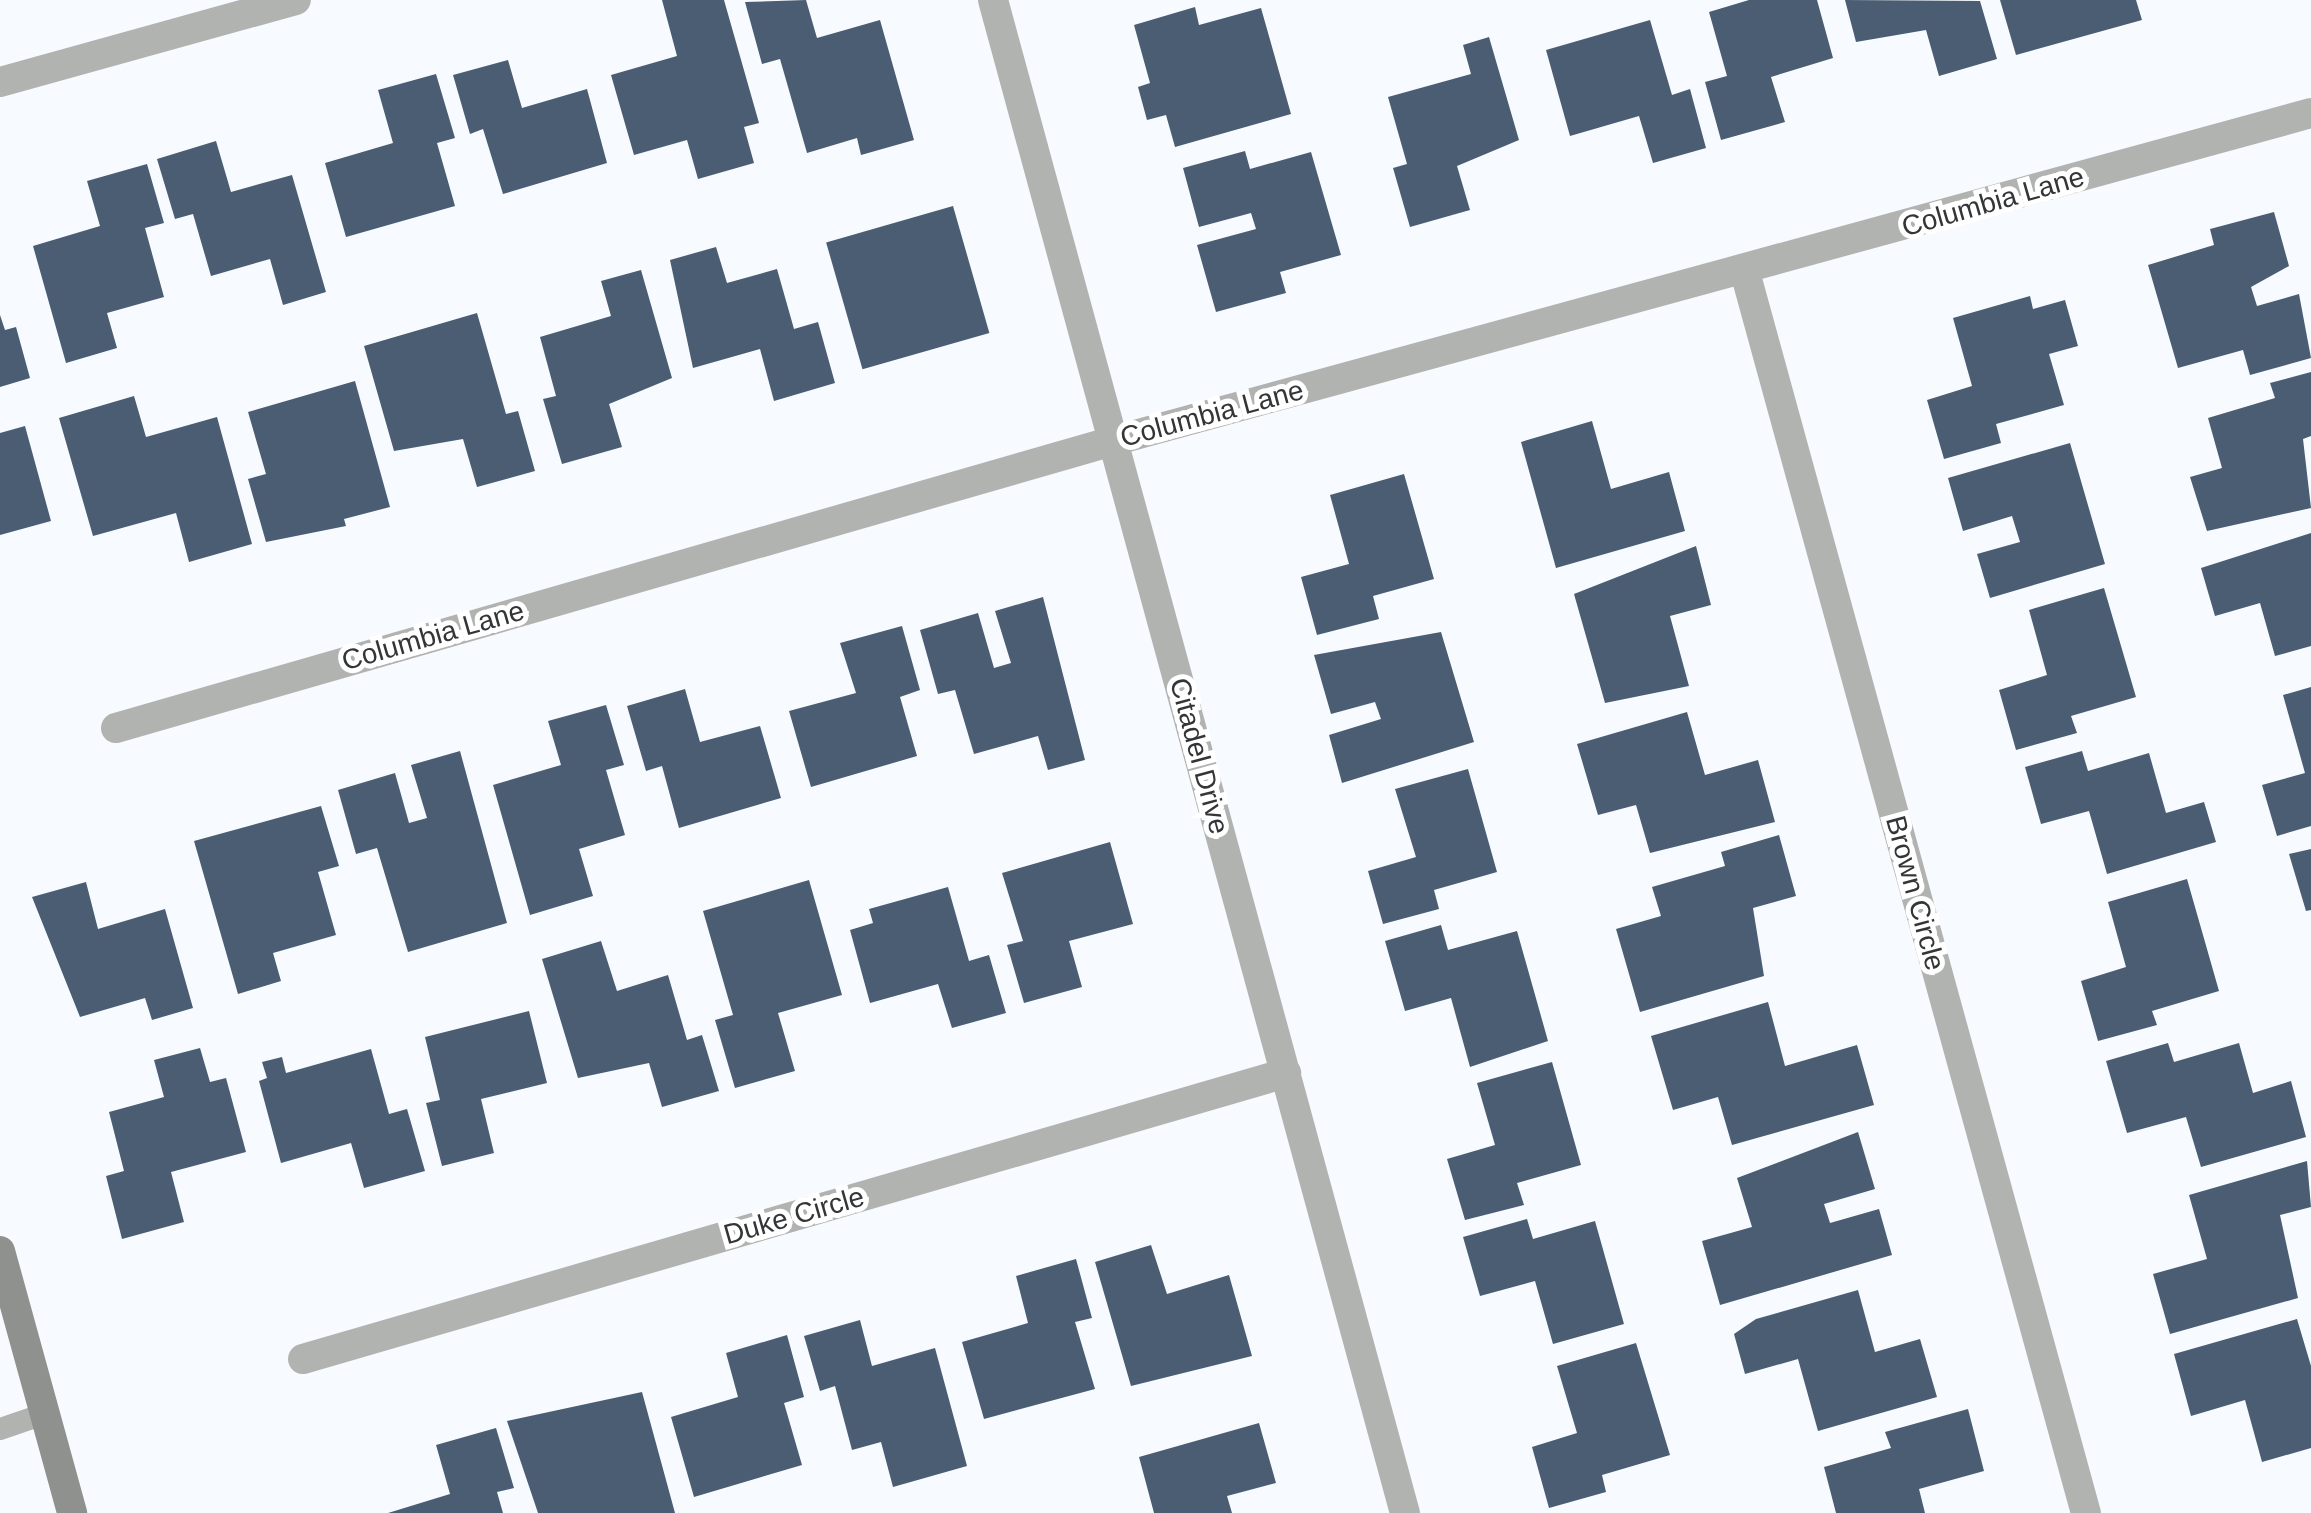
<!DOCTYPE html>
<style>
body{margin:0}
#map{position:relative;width:2311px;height:1513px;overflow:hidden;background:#f7fafe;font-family:Arial,sans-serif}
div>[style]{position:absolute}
.building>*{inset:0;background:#4a5d73;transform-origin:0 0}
.lane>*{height:22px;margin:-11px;padding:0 11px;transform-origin:11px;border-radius:11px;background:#b1b3b1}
.street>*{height:30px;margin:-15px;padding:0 15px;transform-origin:15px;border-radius:15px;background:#b1b3b1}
.secondary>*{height:30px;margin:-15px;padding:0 15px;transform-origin:15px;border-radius:15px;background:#8e918e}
span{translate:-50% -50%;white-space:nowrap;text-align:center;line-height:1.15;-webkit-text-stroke:10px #fff;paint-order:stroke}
.street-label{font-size:28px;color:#343537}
</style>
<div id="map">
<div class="building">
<div style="clip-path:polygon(662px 0,724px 0,759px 123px,744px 127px,754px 163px,698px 179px,687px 140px,634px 155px,611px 75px,677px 56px)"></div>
<div style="clip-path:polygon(806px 0,817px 38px,880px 20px,914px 140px,861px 155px,857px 138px,807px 153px,780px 59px,762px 64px,745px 2px)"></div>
<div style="clip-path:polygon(1749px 0,1817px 0,1833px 58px,1771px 77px,1785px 122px,1721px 140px,1705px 82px,1727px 76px,1709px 12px)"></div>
<div style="clip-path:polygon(1845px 0,1980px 1px,1997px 59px,1939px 76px,1926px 30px,1856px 42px)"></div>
<div style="clip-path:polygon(2000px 0,2136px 0,2142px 20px,2016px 55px)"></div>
<div style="clip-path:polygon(1195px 7px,1199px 25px,1261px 8px,1291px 114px,1175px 147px,1166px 115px,1147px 120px,1138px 87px,1150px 83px,1134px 25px)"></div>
<div style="clip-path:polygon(1650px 20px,1672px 95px,1690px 89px,1706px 148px,1653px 163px,1639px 116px,1570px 136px,1546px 50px)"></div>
<div style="clip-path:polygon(1489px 37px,1519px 140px,1457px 166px,1470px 210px,1410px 227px,1393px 168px,1407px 164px,1388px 97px,1471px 74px,1463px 45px)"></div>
<div style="clip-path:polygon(508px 60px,522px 108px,587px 89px,607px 163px,503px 194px,483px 129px,470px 134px,453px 75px)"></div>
<div style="clip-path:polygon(436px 74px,455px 138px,437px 143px,455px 206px,346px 237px,325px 163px,393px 143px,378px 90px)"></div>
<div style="clip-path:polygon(216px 141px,231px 192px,292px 175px,326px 292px,283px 305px,270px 259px,211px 276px,193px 214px,175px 219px,157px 159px)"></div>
<div style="clip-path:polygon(1245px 151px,1250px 169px,1311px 152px,1341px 255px,1280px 272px,1286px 293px,1216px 312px,1197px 245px,1256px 229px,1251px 213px,1199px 227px,1183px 168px)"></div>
<div style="clip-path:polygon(147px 164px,164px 223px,145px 228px,164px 297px,107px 313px,117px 348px,66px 363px,33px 246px,100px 226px,87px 181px)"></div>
<div style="left:953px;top:206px;width:132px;height:132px;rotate:74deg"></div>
<div style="clip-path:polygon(2274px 212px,2289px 266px,2251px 287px,2257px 306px,2299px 294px,2311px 358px,2250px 375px,2243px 350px,2178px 368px,2148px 265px,2214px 245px,2210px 229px)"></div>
<div style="clip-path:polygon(716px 247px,727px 283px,777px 269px,794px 329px,818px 322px,835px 383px,774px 401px,760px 349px,693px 368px,670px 260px)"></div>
<div style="clip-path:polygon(641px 270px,672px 378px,609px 404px,622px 447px,562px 464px,543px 399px,556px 396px,540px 337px,611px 316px,601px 281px)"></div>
<div style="clip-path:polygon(2030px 296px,2033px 309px,2065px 300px,2078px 346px,2049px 354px,2064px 405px,1996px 424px,2001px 443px,1944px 459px,1927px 400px,1972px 386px,1953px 318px)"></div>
<div style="clip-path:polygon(477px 313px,506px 414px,518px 411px,535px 471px,477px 487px,463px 439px,394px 451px,364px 346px)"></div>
<div style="clip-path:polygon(0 315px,5px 330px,16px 327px,30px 378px,0 387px)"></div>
<div style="clip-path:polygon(2311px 372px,2311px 436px,2303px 439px,2311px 508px,2207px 531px,2190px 477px,2222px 468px,2208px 418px,2275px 398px,2270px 383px)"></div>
<div style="clip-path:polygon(355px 381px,390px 507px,344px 519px,346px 526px,266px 542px,248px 479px,266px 474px,248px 412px)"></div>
<div style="clip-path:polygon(134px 396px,146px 437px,217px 417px,252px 544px,189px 562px,176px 513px,93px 536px,59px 418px)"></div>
<div style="clip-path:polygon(1592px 421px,1611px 489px,1669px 472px,1685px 531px,1556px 568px,1521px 442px)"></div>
<div style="clip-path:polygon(25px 426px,51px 521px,0 535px,0 433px)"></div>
<div style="clip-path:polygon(2070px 443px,2105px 564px,1990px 598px,1977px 554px,2020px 542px,2012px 516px,1963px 531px,1948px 478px)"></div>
<div style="clip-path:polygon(1404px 474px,1434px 579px,1373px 596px,1379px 619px,1317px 635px,1301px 577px,1349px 564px,1330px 495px)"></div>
<div style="clip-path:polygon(2311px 533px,2311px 646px,2275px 656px,2260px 603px,2215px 616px,2201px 568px)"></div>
<div style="clip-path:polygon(1696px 546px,1711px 605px,1670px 616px,1689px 686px,1605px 703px,1574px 594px)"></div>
<div style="clip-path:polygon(2104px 588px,2136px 697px,2071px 716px,2077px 733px,2016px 750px,1999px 690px,2047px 675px,2029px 610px)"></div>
<div style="clip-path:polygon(1043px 597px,1085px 760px,1048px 770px,1038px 736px,974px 754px,955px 690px,938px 694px,920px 630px,978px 613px,994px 668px,1011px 663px,995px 611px)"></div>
<div style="clip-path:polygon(902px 626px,920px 690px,900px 697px,917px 756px,811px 787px,789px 711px,856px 693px,840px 643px)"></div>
<div style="clip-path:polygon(1441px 632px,1474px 742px,1342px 783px,1329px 735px,1381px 719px,1375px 702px,1331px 714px,1314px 655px)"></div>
<div style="clip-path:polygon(2311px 687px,2311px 826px,2277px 836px,2262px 785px,2305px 773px,2283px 695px)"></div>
<div style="clip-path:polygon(685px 689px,700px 742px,760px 726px,781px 798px,679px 828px,662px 766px,646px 771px,627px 706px)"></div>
<div style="clip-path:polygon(606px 705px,624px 765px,606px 770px,625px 835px,579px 849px,593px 896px,530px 915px,493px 785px,561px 765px,548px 721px)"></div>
<div style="clip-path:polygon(1687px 712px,1705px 775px,1758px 760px,1775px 822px,1650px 853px,1636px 805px,1598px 815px,1577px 744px)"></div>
<div style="clip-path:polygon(460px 751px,507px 923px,408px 952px,377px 848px,356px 854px,338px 790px,395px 773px,409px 823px,427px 818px,411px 765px)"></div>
<div style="clip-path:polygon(2082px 751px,2088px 771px,2149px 753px,2166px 813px,2204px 802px,2216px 842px,2107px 874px,2089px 811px,2041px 824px,2025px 767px)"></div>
<div style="clip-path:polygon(1468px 769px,1497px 872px,1434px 890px,1439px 909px,1383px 924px,1368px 871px,1416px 857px,1395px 789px)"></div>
<div style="clip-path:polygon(321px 806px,339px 866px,318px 872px,336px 935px,273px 953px,281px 981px,238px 994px,194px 841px)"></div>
<div style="clip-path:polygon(1779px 835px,1796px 896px,1753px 908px,1764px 976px,1640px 1012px,1616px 929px,1661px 916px,1652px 887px,1725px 866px,1721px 852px)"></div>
<div style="clip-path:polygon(1110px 842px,1133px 924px,1069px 941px,1082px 987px,1024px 1003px,1007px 945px,1023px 941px,1002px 873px)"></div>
<div style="clip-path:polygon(2311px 849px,2311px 910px,2306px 911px,2289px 854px)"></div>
<div style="clip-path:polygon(2187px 879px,2219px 991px,2152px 1011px,2157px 1025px,2098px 1041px,2081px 981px,2126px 967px,2108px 902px)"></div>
<div style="clip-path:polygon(809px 880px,842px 995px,778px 1013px,795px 1071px,735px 1088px,715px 1020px,733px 1015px,703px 911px)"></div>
<div style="clip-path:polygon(86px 882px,98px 929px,165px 909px,193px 1008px,152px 1020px,145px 998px,80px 1017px,32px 897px)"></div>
<div style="clip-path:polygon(948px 887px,969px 961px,989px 955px,1006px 1013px,952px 1028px,938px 984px,870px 1003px,850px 930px,873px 923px,869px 909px)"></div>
<div style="clip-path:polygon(1441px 925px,1448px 950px,1517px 931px,1548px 1041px,1470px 1067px,1451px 998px,1405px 1011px,1385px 941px)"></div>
<div style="clip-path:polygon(601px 941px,617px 991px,668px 975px,687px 1040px,702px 1035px,719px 1091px,662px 1107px,649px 1063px,578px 1078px,542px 959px)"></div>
<div style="clip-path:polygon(1768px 1002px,1785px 1066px,1857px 1045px,1874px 1105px,1732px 1145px,1718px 1097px,1673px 1110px,1651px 1036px)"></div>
<div style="clip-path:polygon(529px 1011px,547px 1083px,481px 1099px,494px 1153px,442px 1166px,426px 1103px,440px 1100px,425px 1037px)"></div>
<div style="clip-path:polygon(2168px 1043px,2174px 1062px,2239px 1043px,2253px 1093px,2291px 1081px,2306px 1137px,2201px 1167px,2186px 1117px,2127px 1133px,2106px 1061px)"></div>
<div style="clip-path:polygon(200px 1048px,210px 1082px,226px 1078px,246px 1152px,171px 1172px,184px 1222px,122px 1239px,106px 1176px,124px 1171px,109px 1112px,164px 1097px,154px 1060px)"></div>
<div style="clip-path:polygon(371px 1049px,389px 1114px,407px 1109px,425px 1171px,364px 1188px,351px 1143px,281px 1163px,259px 1081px,267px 1078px,262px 1062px,282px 1057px,286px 1073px)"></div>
<div style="clip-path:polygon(1552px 1062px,1581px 1165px,1517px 1183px,1524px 1205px,1465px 1220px,1447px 1159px,1495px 1145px,1477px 1083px)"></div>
<div style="clip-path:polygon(1858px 1132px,1875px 1189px,1824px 1204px,1830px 1223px,1879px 1209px,1892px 1255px,1720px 1305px,1702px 1241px,1752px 1227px,1737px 1178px)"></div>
<div style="clip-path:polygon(2307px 1161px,2311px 1207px,2280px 1215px,2298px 1298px,2170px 1334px,2153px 1274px,2207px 1259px,2189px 1195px)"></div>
<div style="clip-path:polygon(1527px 1219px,1533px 1239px,1595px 1221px,1624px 1324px,1553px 1344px,1535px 1281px,1480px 1296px,1463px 1237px)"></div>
<div style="clip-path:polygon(1151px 1245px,1167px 1294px,1229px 1275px,1252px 1356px,1131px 1386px,1095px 1262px)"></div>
<div style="clip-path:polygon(1076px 1259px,1092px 1318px,1075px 1322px,1095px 1389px,984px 1419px,962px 1342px,1028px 1323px,1016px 1276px)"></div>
<div style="clip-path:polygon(1858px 1290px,1875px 1352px,1920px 1339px,1937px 1397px,1818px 1431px,1798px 1359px,1745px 1374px,1734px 1334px,1756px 1319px)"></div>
<div style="clip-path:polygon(2297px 1319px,2311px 1366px,2311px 1448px,2262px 1462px,2245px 1400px,2191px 1416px,2174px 1354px)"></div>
<div style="clip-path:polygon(860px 1320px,872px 1366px,935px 1348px,967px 1466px,893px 1487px,881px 1442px,852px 1450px,835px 1386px,820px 1391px,804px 1336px)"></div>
<div style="clip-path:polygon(787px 1335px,804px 1397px,784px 1403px,802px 1465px,694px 1497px,671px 1417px,738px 1397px,726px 1353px)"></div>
<div style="clip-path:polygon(1636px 1343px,1670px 1455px,1602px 1475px,1606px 1492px,1549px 1508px,1532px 1447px,1577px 1433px,1557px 1366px)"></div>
<div style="clip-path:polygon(642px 1392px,675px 1513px,538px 1513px,507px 1421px)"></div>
<div style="clip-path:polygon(1968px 1409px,1984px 1471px,1919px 1489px,1925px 1513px,1836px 1513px,1824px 1467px,1891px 1448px,1885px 1432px)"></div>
<div style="clip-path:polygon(1259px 1423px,1276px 1483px,1227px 1496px,1232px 1513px,1154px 1513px,1139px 1457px)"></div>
<div style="clip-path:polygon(496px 1428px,514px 1488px,497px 1492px,503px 1513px,388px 1513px,450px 1494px,436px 1445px)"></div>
</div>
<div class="lane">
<div style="left:0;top:1429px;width:46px;rotate:-18.8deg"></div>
</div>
<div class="street">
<div style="left:993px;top:0;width:1568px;rotate:74.77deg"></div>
<div style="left:0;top:82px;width:307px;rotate:-15.5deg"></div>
<div style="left:1745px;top:272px;width:1287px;rotate:74.64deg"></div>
<div style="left:116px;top:728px;width:1037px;rotate:-16.06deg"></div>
<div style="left:1113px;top:441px;width:1242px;rotate:-15.31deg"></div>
<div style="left:303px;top:1359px;width:1024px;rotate:-16.22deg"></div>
</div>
<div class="secondary">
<div style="left:0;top:1251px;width:272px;rotate:74.6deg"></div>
</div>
<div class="street-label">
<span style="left:1993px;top:202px;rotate:-16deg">Columbia Lane</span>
<span style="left:1212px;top:414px;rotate:-15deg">Columbia Lane</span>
<span style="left:433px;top:636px;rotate:-16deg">Columbia Lane</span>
<span style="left:1199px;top:756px;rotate:75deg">Citadel Drive</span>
<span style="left:1915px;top:893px;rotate:75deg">Brown Circle</span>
<span style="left:794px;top:1216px;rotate:-16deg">Duke Circle</span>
</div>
</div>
